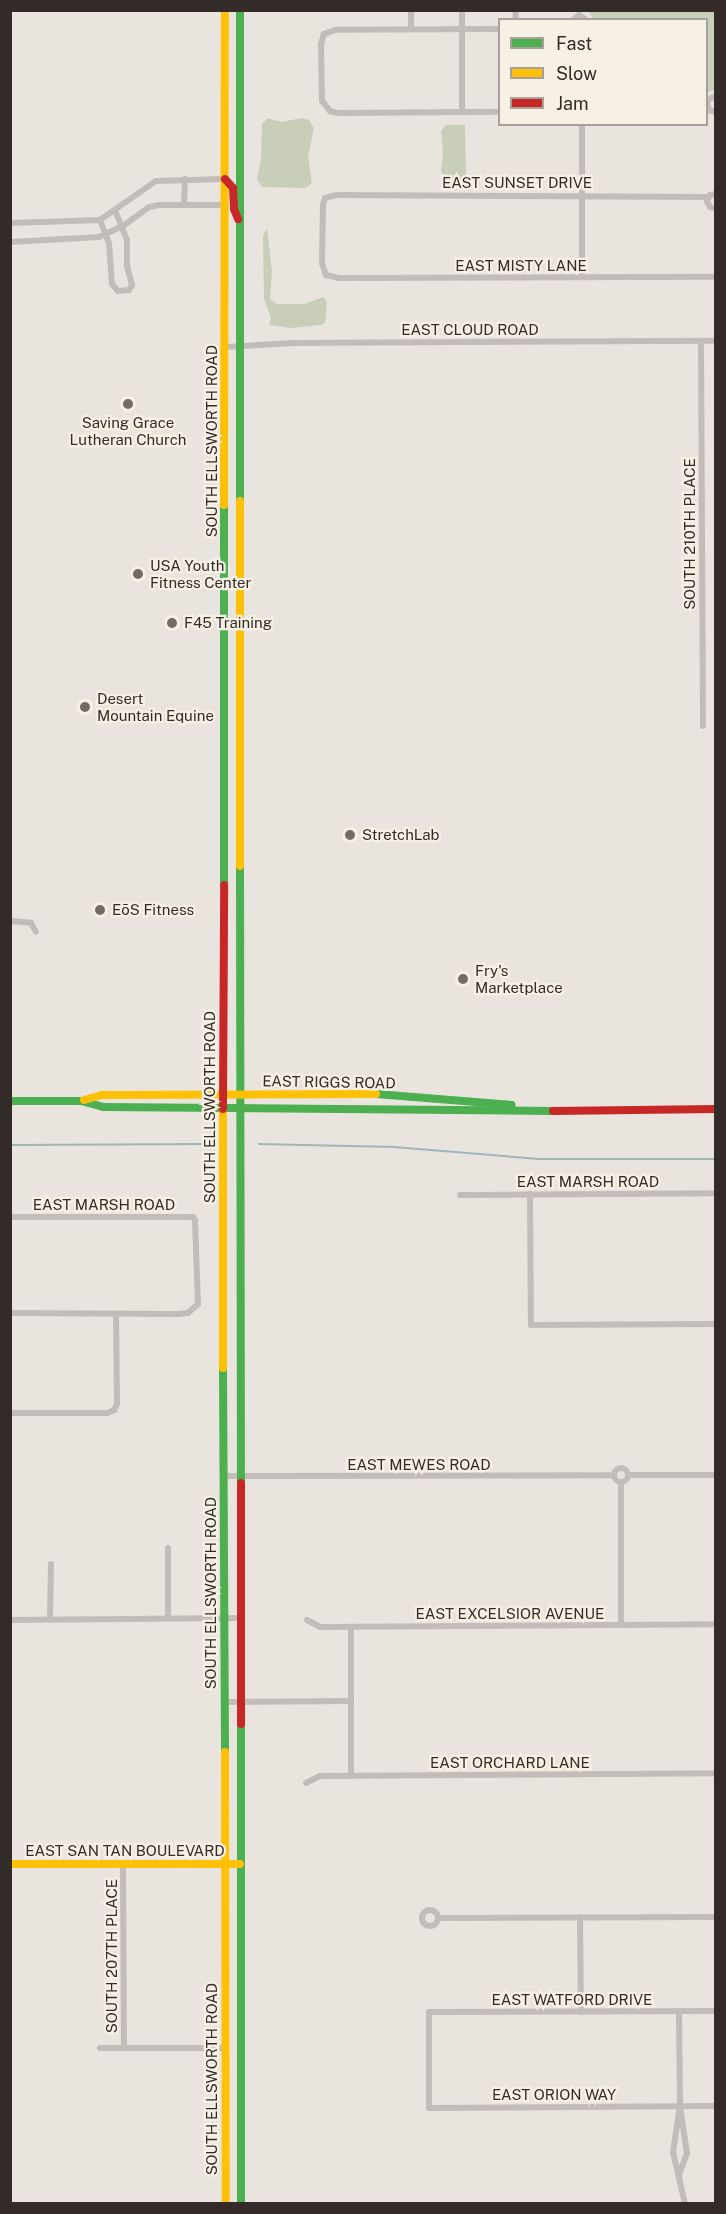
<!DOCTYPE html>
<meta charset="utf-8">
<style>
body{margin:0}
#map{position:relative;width:726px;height:2214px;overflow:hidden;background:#e9e5de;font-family:"Public Sans",sans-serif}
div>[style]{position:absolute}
.green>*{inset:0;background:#c9ceb9}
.stream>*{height:1.5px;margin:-0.75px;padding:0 0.75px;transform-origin:0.75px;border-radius:0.75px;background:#9cb7b8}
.street>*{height:6px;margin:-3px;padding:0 3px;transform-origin:3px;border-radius:3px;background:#c2bdb8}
.street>.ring{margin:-3px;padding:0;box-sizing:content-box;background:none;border:6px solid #c2bdb8;border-radius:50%}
.fast>*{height:8px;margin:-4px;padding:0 4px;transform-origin:4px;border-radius:4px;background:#4caf50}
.slow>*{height:8px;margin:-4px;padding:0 4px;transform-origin:4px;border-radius:4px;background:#ffc107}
.jam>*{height:8px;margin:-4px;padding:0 4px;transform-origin:4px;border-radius:4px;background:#c62828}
.dots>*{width:16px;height:16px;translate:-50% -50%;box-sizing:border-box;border:3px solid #f7f0e5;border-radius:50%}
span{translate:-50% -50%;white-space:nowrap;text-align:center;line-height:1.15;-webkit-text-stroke:4.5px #f7f0e5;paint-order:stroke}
.street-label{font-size:15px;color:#322b27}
.poi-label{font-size:15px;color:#322b27}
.left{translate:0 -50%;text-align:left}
.frame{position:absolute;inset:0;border:12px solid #322b27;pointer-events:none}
.legend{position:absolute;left:498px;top:18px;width:210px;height:108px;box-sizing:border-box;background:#f7f0e5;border:2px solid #a8a199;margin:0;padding:8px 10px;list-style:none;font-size:18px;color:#322b27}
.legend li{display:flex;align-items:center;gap:12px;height:30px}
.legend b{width:30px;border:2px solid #a8a199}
</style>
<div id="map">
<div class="green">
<div style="clip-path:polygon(588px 11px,715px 11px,715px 90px,707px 92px,706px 20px,594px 19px)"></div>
<div style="clip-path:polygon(302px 118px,309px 120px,314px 128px,308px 157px,312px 183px,306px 188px,262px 187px,257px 179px,261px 159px,262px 124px,268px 118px,281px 122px)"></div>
<div style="clip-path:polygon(446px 125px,465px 125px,466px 180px,451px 182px,445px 180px,441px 171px,443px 154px,441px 131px)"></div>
<div style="clip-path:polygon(267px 228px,272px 272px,270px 299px,277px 304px,304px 304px,323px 297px,327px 302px,325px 323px,322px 325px,291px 328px,269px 325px,271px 318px,264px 299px,263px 236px)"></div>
</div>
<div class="stream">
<div style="left:259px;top:1144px;width:135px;rotate:1.3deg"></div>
<div style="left:394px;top:1147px;width:145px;rotate:4.7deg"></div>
<div style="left:539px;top:1159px;width:177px"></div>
<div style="left:10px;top:1145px;width:203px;rotate:-0.3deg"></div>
</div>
<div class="street">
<div style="left:411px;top:10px;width:19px;rotate:90deg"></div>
<div style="left:462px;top:10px;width:102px;rotate:90deg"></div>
<div style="left:515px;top:20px;width:10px;rotate:-84deg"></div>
<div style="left:573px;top:20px;width:8px;rotate:-40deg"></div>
<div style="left:579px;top:15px;width:9px;rotate:36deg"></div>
<div style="left:500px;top:29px;width:165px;rotate:179.7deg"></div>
<div style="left:335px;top:30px;width:12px;rotate:160deg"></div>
<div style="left:324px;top:34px;width:10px;rotate:107deg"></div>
<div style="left:321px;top:44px;width:57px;rotate:89deg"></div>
<div style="left:322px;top:101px;width:13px;rotate:51deg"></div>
<div style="left:330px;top:111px;width:7px;rotate:16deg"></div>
<div style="left:337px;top:113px;width:163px;rotate:-0.4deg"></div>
<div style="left:716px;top:96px;width:8px;rotate:157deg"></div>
<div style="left:709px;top:99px;width:4px;rotate:117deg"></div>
<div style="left:707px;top:103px;width:7px;rotate:74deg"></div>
<div style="left:709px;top:110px;width:7px;rotate:16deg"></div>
<div style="left:716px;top:194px;width:6px;rotate:171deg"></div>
<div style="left:710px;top:195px;width:7px;rotate:117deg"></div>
<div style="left:707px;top:201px;width:7px;rotate:63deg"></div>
<div style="left:710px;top:207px;width:6px;rotate:18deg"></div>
<div style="left:709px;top:197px;width:372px;rotate:-179.7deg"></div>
<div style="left:337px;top:195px;width:12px;rotate:166deg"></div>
<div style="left:325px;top:198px;width:7px;rotate:106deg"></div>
<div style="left:323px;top:205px;width:58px;rotate:91deg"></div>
<div style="left:322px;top:263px;width:13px;rotate:72deg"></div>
<div style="left:326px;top:275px;width:13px;rotate:13deg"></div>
<div style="left:339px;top:278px;width:377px;rotate:-0.2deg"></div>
<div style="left:184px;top:205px;width:26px;rotate:-88deg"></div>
<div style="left:100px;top:220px;width:25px;rotate:69deg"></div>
<div style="left:109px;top:243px;width:41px;rotate:85.8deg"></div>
<div style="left:112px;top:284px;width:9px;rotate:49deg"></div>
<div style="left:118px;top:291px;width:11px;rotate:-5deg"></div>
<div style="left:129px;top:290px;width:6px;rotate:-59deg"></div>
<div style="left:132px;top:285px;width:20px;rotate:-105deg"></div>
<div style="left:127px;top:266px;width:26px;rotate:-90deg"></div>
<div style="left:127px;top:240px;width:31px;rotate:-112deg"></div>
<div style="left:10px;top:223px;width:90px;rotate:-1.9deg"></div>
<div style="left:100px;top:220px;width:68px;rotate:-34.9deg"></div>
<div style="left:156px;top:181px;width:69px;rotate:-1.7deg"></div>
<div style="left:10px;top:242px;width:89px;rotate:-3.2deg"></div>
<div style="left:99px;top:237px;width:26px;rotate:-25deg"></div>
<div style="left:123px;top:226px;width:32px;rotate:-36deg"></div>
<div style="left:149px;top:207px;width:10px;rotate:-11deg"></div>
<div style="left:159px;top:205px;width:67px"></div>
<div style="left:582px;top:277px;width:153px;rotate:-90deg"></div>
<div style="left:701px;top:341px;width:385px;rotate:89.7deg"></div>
<div style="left:226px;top:347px;width:67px;rotate:-3.4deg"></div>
<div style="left:293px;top:343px;width:423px;rotate:-0.3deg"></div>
<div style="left:10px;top:921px;width:21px;rotate:5deg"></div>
<div style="left:31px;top:923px;width:10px;rotate:61deg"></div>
<div style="left:530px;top:1194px;width:131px;rotate:89.6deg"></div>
<div style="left:531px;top:1325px;width:185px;rotate:-0.3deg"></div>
<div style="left:460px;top:1195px;width:256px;rotate:-0.4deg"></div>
<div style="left:10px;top:1217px;width:183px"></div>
<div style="left:193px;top:1217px;width:4px;rotate:56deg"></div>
<div style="left:195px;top:1220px;width:84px;rotate:88deg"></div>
<div style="left:198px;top:1304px;width:13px;rotate:138deg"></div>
<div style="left:188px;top:1313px;width:10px;rotate:174deg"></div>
<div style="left:178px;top:1314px;width:168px;rotate:-179.7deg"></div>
<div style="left:10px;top:1413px;width:97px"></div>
<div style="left:107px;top:1413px;width:8px;rotate:-23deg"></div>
<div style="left:114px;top:1410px;width:7px;rotate:-63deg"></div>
<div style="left:117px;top:1404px;width:90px;rotate:-90.6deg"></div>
<div class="ring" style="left:614px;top:1468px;width:8px;height:8px"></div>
<div style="left:628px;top:1475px;width:88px"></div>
<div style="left:225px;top:1476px;width:388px;rotate:-0.1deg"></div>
<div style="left:621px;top:1482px;width:143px;rotate:90deg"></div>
<div style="left:168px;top:1618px;width:70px;rotate:-90deg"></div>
<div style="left:50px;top:1619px;width:55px;rotate:-89deg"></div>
<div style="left:10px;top:1620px;width:230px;rotate:-0.5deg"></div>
<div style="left:307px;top:1620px;width:15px;rotate:28deg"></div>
<div style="left:320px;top:1627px;width:396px;rotate:-0.4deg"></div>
<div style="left:351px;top:1627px;width:149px;rotate:90deg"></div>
<div style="left:225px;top:1702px;width:126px;rotate:-0.5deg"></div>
<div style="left:306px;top:1783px;width:16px;rotate:-27deg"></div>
<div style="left:320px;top:1776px;width:396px;rotate:-0.4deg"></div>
<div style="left:123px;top:1865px;width:183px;rotate:89.7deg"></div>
<div class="ring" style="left:422px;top:1910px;width:10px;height:10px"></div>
<div style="left:580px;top:1917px;width:95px;rotate:89.4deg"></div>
<div style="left:438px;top:1918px;width:278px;rotate:-0.2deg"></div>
<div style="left:679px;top:2011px;width:95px;rotate:89.4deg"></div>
<div style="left:680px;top:2106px;width:47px;rotate:98.7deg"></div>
<div style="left:673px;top:2152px;width:53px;rotate:77deg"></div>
<div style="left:716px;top:2011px;width:287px;rotate:179.8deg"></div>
<div style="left:429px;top:2012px;width:96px;rotate:90deg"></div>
<div style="left:429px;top:2108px;width:287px;rotate:-0.4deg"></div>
<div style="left:100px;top:2048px;width:125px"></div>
<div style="left:679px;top:2175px;width:23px;rotate:-70deg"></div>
<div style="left:687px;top:2153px;width:47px;rotate:-98.7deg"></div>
</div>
<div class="fast">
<div style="left:240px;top:10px;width:491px;rotate:90deg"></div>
<div style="left:240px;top:866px;width:617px;rotate:89.91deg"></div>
<div style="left:224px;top:885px;width:380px;rotate:-90deg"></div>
<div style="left:376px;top:1094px;width:136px;rotate:4.6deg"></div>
<div style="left:10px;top:1101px;width:71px"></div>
<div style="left:81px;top:1101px;width:23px;rotate:15deg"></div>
<div style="left:103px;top:1107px;width:450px;rotate:0.5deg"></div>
<div style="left:223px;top:1368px;width:384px;rotate:89.7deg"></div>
<div style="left:241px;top:1724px;width:480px;rotate:90deg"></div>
</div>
<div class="slow">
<div style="left:240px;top:501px;width:365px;rotate:90deg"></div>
<div style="left:224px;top:505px;width:495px;rotate:-89.9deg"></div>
<div style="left:84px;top:1100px;width:19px;rotate:-16deg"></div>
<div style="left:102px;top:1095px;width:274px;rotate:-0.2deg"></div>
<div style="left:223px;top:1109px;width:259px;rotate:90deg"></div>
<div style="left:225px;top:1752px;width:452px;rotate:89.9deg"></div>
<div style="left:10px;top:1864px;width:230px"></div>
</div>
<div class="jam">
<div style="left:225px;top:179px;width:12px;rotate:48deg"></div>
<div style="left:233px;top:188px;width:21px;rotate:87deg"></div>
<div style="left:234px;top:209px;width:11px;rotate:68deg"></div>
<div style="left:223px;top:1109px;width:224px;rotate:-89.7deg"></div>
<div style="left:553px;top:1111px;width:163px;rotate:-0.7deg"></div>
<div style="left:241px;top:1483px;width:241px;rotate:90deg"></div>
</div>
<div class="dots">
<div style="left:128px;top:404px;background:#726c67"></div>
<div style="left:138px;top:574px;background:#726c67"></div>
<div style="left:172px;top:623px;background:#726c67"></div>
<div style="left:85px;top:707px;background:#726c67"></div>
<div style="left:350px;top:835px;background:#726c67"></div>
<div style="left:100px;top:910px;background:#726c67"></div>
<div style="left:463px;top:979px;background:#726c67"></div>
</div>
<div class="street-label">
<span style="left:517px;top:183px">EAST SUNSET DRIVE</span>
<span style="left:521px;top:266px">EAST MISTY LANE</span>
<span style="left:470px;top:330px">EAST CLOUD ROAD</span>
<span style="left:212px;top:441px;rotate:-90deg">SOUTH ELLSWORTH ROAD</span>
<span style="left:690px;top:534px;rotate:-90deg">SOUTH 210TH PLACE</span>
<span style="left:329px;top:1082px;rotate:1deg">EAST RIGGS ROAD</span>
<span style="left:210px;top:1107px;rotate:-90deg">SOUTH ELLSWORTH ROAD</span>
<span style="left:588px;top:1182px">EAST MARSH ROAD</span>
<span style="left:104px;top:1205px">EAST MARSH ROAD</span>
<span style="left:419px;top:1465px">EAST MEWES ROAD</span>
<span style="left:211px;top:1593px;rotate:-90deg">SOUTH ELLSWORTH ROAD</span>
<span style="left:510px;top:1614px">EAST EXCELSIOR AVENUE</span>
<span style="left:510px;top:1763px">EAST ORCHARD LANE</span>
<span style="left:125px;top:1851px">EAST SAN TAN BOULEVARD</span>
<span style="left:112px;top:1956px;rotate:-90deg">SOUTH 207TH PLACE</span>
<span style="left:572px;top:2000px">EAST WATFORD DRIVE</span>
<span style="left:212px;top:2079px;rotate:-90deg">SOUTH ELLSWORTH ROAD</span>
<span style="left:554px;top:2095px">EAST ORION WAY</span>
</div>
<div class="poi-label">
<span style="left:128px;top:431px">Saving Grace<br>Lutheran Church</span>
<span class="left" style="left:150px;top:574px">USA Youth<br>Fitness Center</span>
<span class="left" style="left:184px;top:623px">F45 Training</span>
<span class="left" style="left:97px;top:707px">Desert<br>Mountain Equine</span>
<span class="left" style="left:362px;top:835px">StretchLab</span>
<span class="left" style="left:112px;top:910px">EōS Fitness</span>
<span class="left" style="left:475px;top:979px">Fry's<br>Marketplace</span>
</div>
<div class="frame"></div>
<ul class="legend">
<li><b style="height:8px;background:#4caf50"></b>Fast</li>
<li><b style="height:8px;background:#ffc107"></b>Slow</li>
<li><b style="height:8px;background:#c62828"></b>Jam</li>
</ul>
</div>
